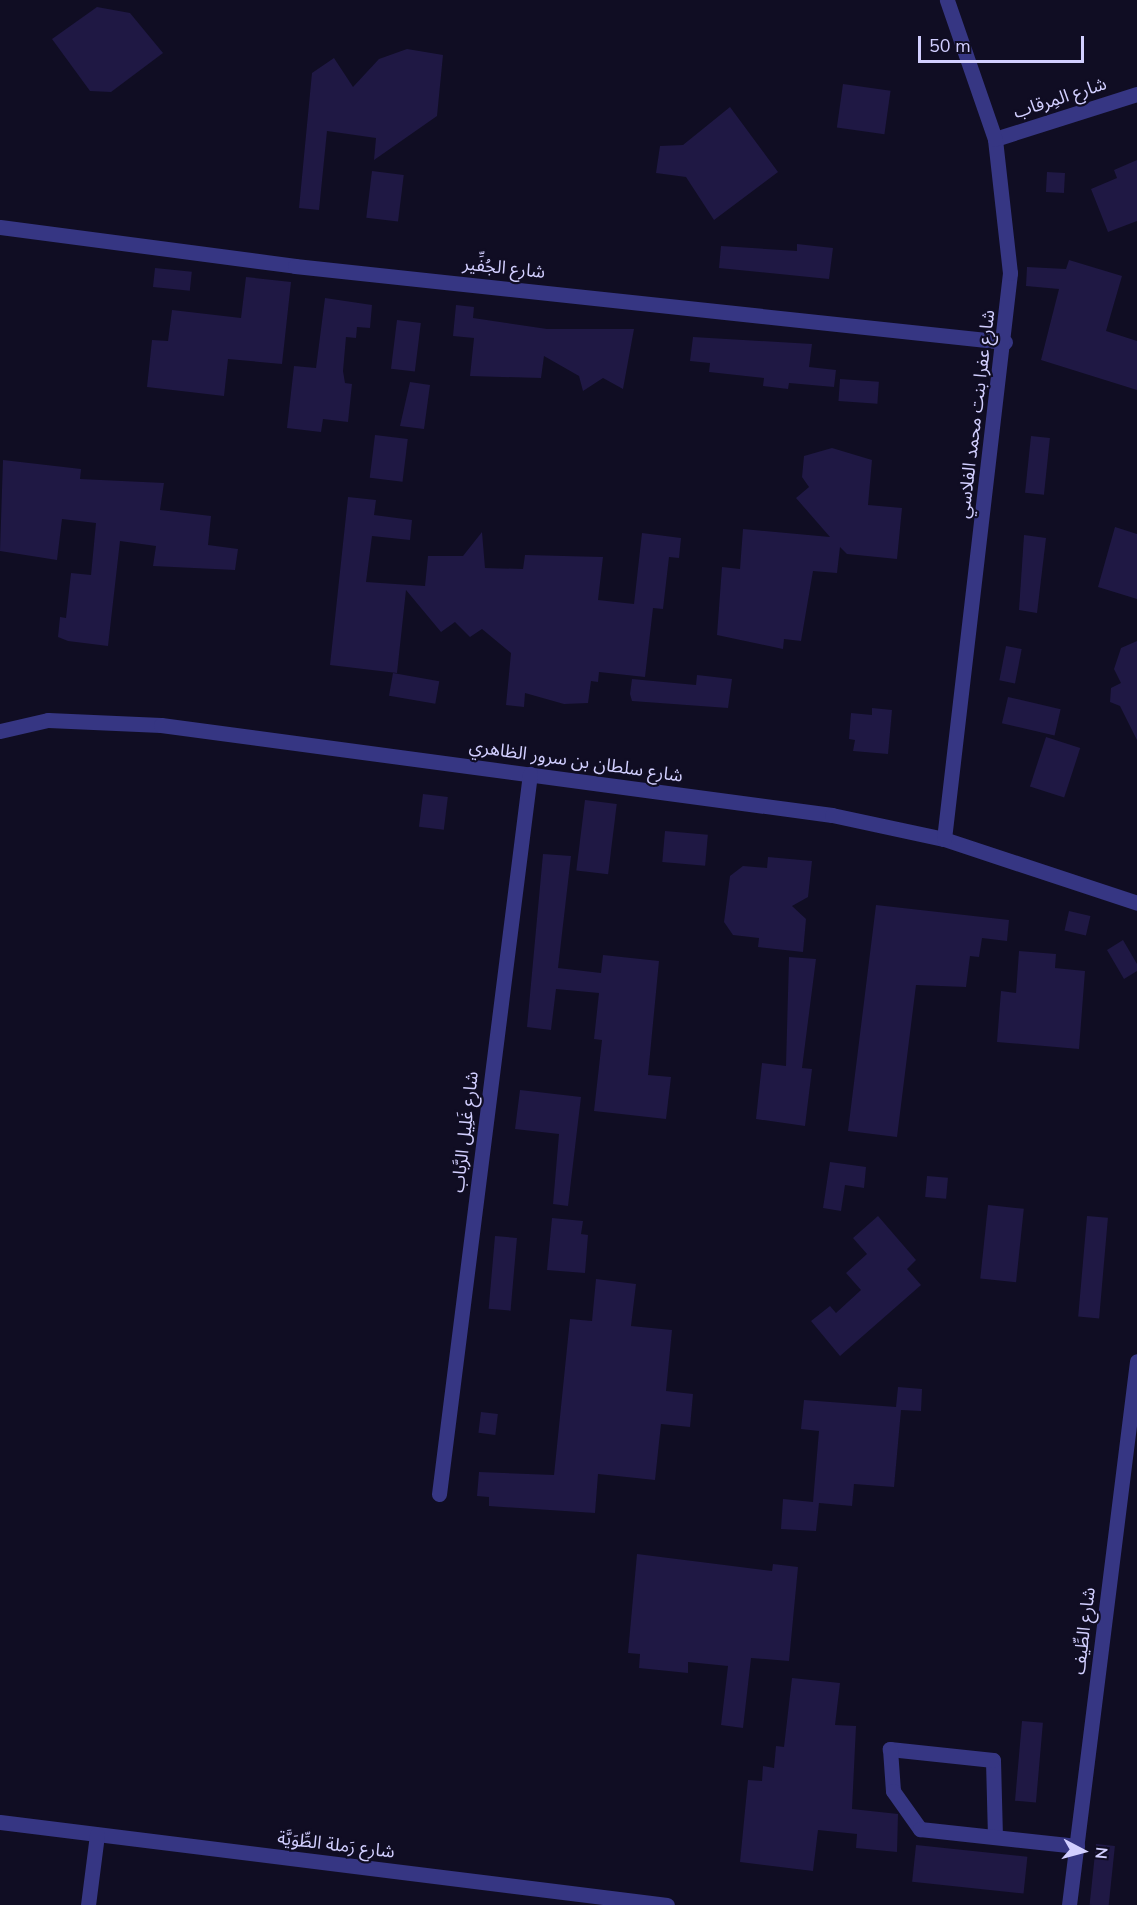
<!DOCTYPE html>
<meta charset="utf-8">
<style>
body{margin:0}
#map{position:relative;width:1137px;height:1905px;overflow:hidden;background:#100d23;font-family:"Nunito Sans","Noto Sans Arabic",sans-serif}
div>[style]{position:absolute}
.building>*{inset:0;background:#1f1844;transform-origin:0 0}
.minor>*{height:15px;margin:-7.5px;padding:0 7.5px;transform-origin:7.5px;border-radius:7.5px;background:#363683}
span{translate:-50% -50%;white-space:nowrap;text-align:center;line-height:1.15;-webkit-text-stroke:4.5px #100d23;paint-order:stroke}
.street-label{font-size:18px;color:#d2cfff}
.north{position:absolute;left:1053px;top:1821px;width:60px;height:60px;-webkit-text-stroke:4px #100d23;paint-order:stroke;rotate:96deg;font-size:16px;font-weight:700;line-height:24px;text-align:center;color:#d2cfff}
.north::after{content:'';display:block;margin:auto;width:21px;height:27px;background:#d2cfff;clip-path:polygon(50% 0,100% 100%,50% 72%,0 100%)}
.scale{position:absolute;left:918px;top:36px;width:166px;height:27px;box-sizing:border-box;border:3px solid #d2cfff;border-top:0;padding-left:8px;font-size:18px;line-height:21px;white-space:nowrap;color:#d2cfff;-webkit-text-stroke:4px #100d23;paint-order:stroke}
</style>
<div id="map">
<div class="building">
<div style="clip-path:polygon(97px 7px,130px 13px,163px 53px,111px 92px,90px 91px,52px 39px)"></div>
<div style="clip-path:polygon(407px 49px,443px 55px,437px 116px,374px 160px,376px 138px,327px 131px,319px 210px,299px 208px,312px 73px,334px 58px,353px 87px,379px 59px)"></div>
<div style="left:843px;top:84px;width:48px;height:44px;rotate:8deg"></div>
<div style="clip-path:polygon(730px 107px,778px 172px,714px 220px,686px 177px,656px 173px,660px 146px,683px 145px)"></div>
<div style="clip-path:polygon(1137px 160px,1137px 221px,1108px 232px,1091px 189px,1117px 178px,1114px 170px)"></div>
<div style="left:372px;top:171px;width:32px;height:47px;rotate:7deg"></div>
<div style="left:1047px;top:172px;width:18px;height:20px;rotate:3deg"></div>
<div style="clip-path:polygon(797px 244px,833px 248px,829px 279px,719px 268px,721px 246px,797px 251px)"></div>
<div style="clip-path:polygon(1069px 260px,1122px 276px,1106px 331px,1137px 341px,1137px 390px,1041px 360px,1059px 289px,1026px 286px,1027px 267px,1066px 269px)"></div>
<div style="left:155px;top:268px;width:37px;height:19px;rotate:6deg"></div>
<div style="clip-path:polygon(246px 277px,291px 282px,282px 364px,228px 359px,224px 396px,147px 387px,152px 340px,168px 341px,172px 310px,241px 318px)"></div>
<div style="clip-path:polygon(325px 298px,372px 305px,370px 328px,357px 327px,356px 338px,346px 337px,343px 371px,345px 383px,352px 384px,348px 422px,323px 419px,321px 432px,287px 428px,294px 366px,316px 368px)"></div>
<div style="clip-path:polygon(456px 305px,474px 307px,473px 318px,547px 329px,634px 329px,623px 389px,603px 378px,583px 391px,579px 376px,544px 356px,541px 378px,470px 376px,474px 338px,453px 336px)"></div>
<div style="left:397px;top:320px;width:24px;height:49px;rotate:7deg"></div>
<div style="clip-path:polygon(693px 337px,812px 344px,809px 367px,836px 370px,834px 387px,789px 383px,788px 389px,763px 386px,764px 378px,709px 372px,710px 363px,690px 361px)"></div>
<div style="left:840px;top:379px;width:39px;height:22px;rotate:4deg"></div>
<div style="clip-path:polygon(410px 382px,430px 385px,424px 429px,400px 426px)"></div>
<div style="left:375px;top:435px;width:33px;height:43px;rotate:7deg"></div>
<div style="left:1031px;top:436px;width:19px;height:57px;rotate:6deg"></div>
<div style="clip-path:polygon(832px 448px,872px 460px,868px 505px,902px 508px,897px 559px,847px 554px,840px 547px,837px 573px,813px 571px,801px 641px,784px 639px,783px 649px,717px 635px,722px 567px,740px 569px,743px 529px,830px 537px,796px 498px,809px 487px,802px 477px,804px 456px)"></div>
<div style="clip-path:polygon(3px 460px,81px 469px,80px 479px,164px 483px,160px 510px,211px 516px,208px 545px,238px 549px,235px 570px,153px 566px,156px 546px,120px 541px,108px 646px,68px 641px,58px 637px,60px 617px,66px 618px,71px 573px,91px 575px,96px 523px,62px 519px,57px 560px,0 551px)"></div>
<div style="clip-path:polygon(348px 497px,376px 500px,374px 515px,412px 520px,410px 540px,372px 536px,366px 582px,425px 586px,428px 556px,463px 556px,482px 532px,485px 568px,523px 569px,525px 555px,603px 557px,598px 600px,634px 604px,642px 533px,681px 538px,679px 558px,669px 557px,663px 609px,653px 608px,645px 677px,599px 672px,598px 682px,591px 681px,588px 703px,564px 704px,525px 693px,524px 707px,506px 705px,511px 653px,482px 629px,470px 637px,455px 622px,441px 632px,406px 590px,397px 673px,330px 665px)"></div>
<div style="clip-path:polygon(1115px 527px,1137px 534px,1137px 599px,1098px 587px)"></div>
<div style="clip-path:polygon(1024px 535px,1046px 538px,1037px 613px,1019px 610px)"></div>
<div style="clip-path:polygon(1137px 641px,1137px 740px,1120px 706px,1110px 702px,1111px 688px,1121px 683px,1114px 669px,1121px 648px)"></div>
<div style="left:1006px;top:646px;width:16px;height:35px;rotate:11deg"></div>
<div style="left:393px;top:673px;width:47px;height:23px;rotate:10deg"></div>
<div style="clip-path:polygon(697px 675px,732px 679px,728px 708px,632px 701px,630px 694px,632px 679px,696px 685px)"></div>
<div style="left:1008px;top:697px;width:54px;height:27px;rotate:13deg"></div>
<div style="clip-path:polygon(872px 708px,892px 710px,888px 754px,853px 751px,855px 740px,849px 739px,851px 713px,872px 715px)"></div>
<div style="left:1046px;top:737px;width:36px;height:52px;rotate:18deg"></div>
<div style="left:423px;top:794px;width:25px;height:33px;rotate:7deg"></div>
<div style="left:585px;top:800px;width:32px;height:71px;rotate:7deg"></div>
<div style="left:665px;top:831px;width:43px;height:31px;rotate:5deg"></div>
<div style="clip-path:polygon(543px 854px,571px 856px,558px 968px,601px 973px,603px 955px,659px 961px,648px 1075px,671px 1077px,666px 1119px,594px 1111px,602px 1040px,594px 1039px,599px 993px,556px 989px,551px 1030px,527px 1027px)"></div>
<div style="clip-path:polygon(768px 857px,812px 861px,808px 897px,792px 906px,806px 919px,803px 952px,758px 947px,759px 938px,733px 935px,724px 922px,730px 876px,743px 866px,767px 868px)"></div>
<div style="clip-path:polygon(876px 905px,1009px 920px,1007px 941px,982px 938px,979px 957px,970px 956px,966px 987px,916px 985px,897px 1137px,848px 1131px)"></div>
<div style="left:1069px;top:911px;width:22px;height:20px;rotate:13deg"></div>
<div style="clip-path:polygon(1123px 940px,1137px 964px,1137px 971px,1124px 979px,1107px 950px)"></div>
<div style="clip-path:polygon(1019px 951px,1056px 954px,1055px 968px,1085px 971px,1079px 1049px,997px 1042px,1001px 991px,1016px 993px)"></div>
<div style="clip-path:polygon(789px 957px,816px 959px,802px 1068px,812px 1069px,805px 1126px,756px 1119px,762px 1063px,786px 1066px)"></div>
<div style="clip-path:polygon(520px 1090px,581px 1097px,568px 1206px,553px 1204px,559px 1134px,515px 1129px)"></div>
<div style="clip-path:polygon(830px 1162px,866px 1167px,864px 1188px,845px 1185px,841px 1211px,823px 1208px)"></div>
<div style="left:927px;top:1176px;width:21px;height:21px;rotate:5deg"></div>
<div style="left:988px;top:1205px;width:36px;height:74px;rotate:6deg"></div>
<div style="clip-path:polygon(878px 1216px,916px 1260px,907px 1269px,921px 1285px,840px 1356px,811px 1321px,830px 1306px,836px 1313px,861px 1290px,846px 1273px,867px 1254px,853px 1238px)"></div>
<div style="left:1087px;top:1216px;width:21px;height:101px;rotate:5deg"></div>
<div style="clip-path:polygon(552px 1218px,583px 1221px,581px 1234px,588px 1235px,585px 1273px,547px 1270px)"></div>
<div style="left:495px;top:1236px;width:22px;height:73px;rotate:5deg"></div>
<div style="clip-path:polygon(596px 1279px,636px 1284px,631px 1326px,672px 1330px,666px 1391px,693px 1394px,690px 1427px,661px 1424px,655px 1480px,598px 1474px,595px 1513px,489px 1506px,489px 1497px,477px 1496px,479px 1472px,554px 1475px,570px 1319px,592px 1321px)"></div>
<div style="clip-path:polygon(898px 1387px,922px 1389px,921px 1411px,901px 1410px,894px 1487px,854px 1484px,852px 1506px,819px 1503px,816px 1531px,781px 1529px,783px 1499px,813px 1502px,819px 1431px,801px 1429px,804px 1400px,896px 1407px)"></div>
<div style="left:481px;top:1412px;width:17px;height:21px;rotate:7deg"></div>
<div style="clip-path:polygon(637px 1554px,772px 1571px,773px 1564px,798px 1567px,789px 1661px,751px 1658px,743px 1728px,721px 1725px,728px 1666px,688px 1662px,688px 1673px,639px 1668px,640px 1654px,628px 1653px)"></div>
<div style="clip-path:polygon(792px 1678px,840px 1683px,835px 1725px,856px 1726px,852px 1809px,898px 1814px,897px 1852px,856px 1848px,857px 1834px,818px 1830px,813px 1871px,740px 1862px,748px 1780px,762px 1781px,763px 1766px,774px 1768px,776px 1746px,784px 1747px)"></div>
<div style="left:1022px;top:1721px;width:21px;height:80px;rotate:5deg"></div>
<div style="left:1096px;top:1844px;width:19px;height:61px;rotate:6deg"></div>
<div style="left:916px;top:1845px;width:112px;height:37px;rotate:6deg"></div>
</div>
<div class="minor">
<div style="left:995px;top:139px;width:149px;rotate:-17.6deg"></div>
<div style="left:0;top:227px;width:298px;rotate:7.5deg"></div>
<div style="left:295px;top:266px;width:714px;rotate:6.11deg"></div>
<div style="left:0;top:731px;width:49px;rotate:-12.9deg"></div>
<div style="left:48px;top:720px;width:113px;rotate:2.5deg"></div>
<div style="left:161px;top:725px;width:677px;rotate:7.64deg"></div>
<div style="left:832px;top:815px;width:115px;rotate:12.1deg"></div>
<div style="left:944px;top:839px;width:203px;rotate:18.3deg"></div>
<div style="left:944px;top:839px;width:570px;rotate:-83.35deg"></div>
<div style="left:1010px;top:273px;width:135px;rotate:-96.4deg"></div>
<div style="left:995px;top:139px;width:147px;rotate:-109.1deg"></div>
<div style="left:439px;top:1494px;width:726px;rotate:-82.8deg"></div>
<div style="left:0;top:1822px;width:672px;rotate:7.09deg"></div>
<div style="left:995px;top:1837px;width:77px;rotate:-91.5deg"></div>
<div style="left:993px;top:1760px;width:104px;rotate:-173.9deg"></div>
<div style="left:890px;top:1749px;width:42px;rotate:85.9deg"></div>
<div style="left:893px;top:1791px;width:47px;rotate:54.6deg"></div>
<div style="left:920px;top:1829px;width:158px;rotate:6.2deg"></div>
<div style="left:88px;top:1905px;width:71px;rotate:-82.7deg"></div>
<div style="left:1069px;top:1905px;width:548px;rotate:-82.87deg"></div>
</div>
<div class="street-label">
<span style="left:1060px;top:98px;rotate:-18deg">شارع المِرقاب</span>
<span style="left:504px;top:268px;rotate:6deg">شارع الجُفِّير</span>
<span style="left:976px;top:414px;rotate:-83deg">شارع عفرا بنت محمد الفلاسي</span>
<span style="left:576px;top:761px;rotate:8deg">شارع سلطان بن سرور الظاهري</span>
<span style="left:465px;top:1132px;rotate:-83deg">شارع غَلِيل الرَّباب</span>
<span style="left:1084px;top:1631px;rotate:-83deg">شارع الطِّيف</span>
<span style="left:336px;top:1845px;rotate:7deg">شارع رَملة الطِّوَيَّة</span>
</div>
<div class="north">N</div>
<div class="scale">50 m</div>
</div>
